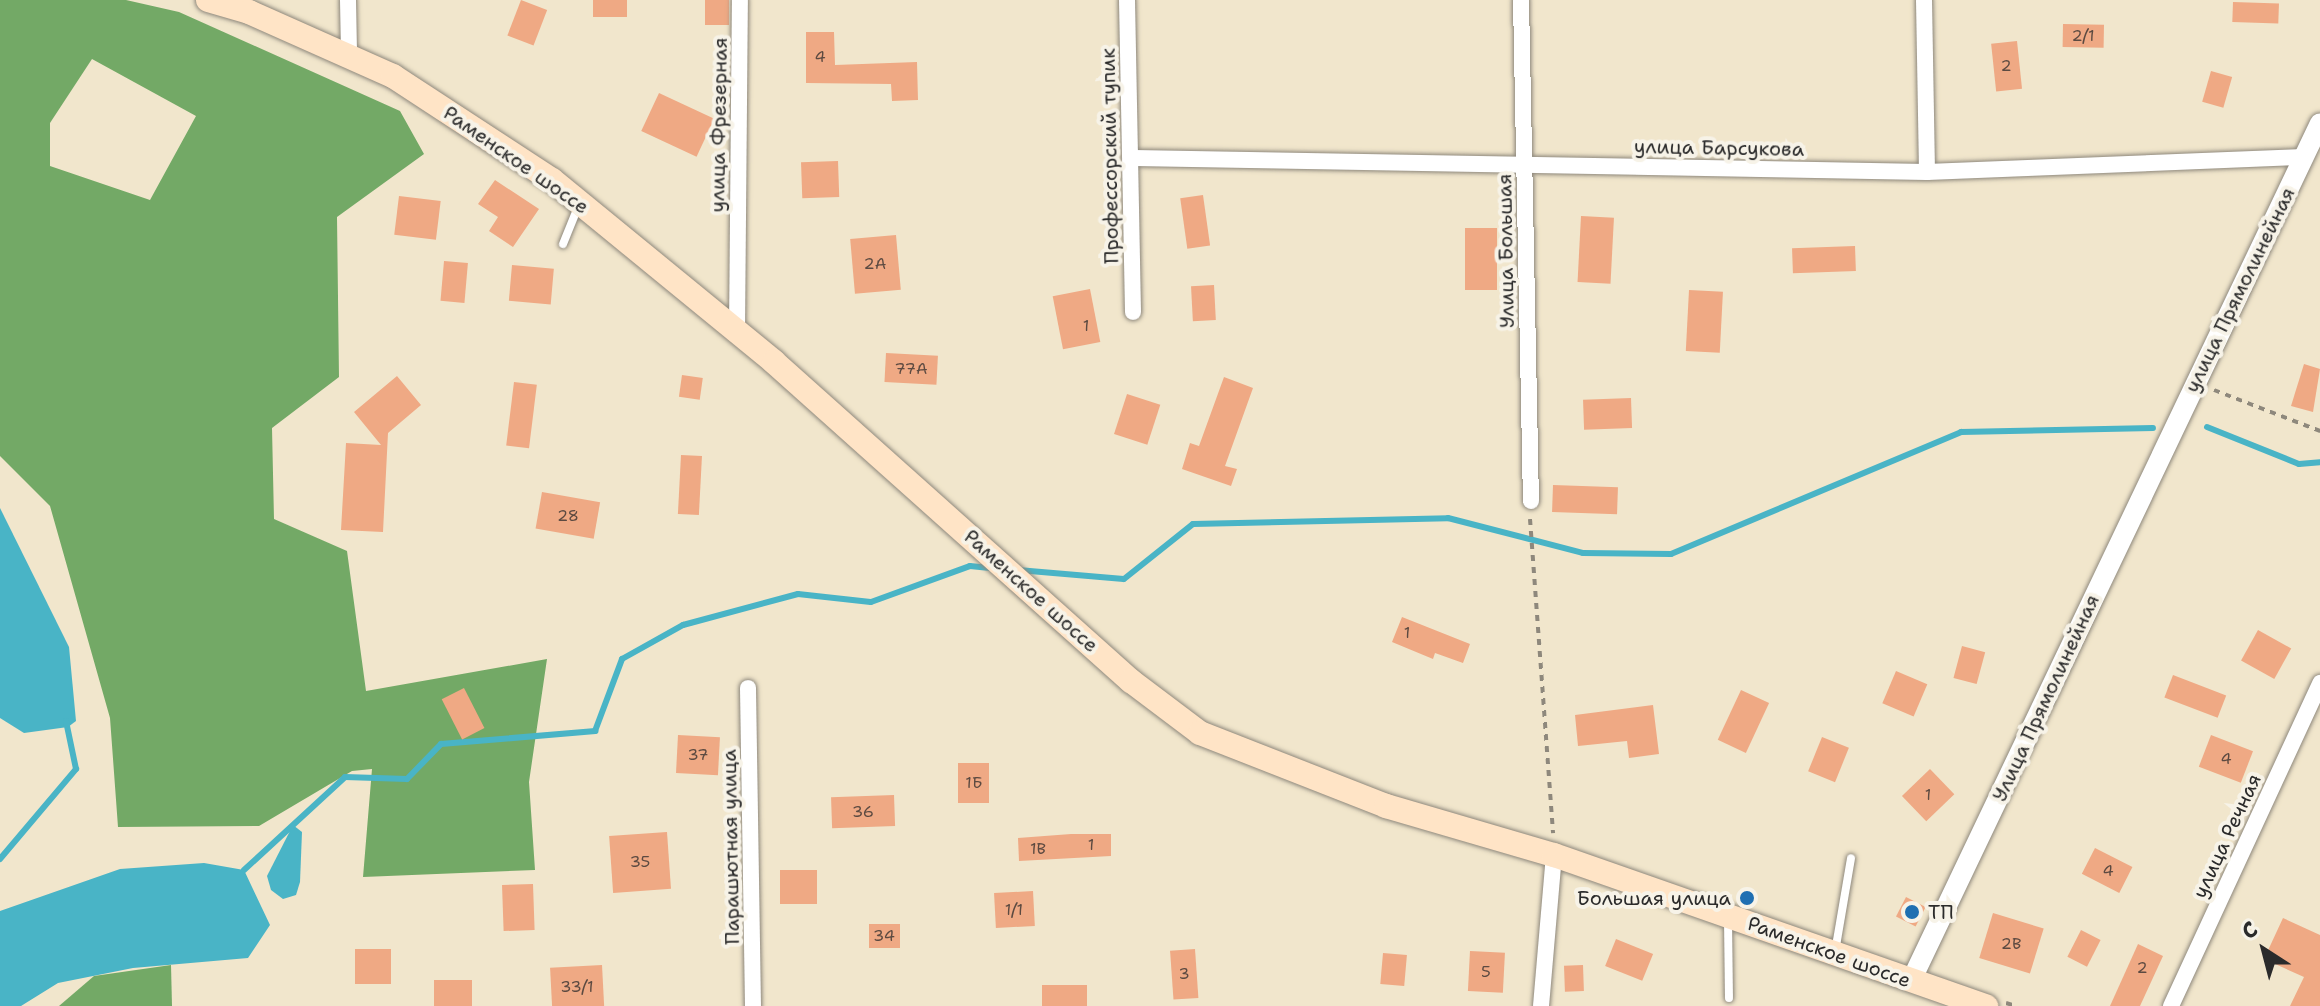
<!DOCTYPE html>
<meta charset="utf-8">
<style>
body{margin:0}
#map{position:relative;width:2320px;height:1006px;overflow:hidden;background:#f1e6cc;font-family:"Shantell Sans",sans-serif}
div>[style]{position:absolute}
.forest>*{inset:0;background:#73a966}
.water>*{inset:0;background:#49b4c6}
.stream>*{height:6px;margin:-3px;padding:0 3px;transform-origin:3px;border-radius:3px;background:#49b4c6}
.building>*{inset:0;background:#efa984;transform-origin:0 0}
.path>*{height:4px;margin-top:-2px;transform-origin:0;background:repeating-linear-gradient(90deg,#8e887c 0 6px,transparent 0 12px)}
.roads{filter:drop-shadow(0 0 2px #8e887c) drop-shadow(0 0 2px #8e887c)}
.service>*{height:8px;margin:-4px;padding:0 4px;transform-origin:4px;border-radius:4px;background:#fff}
.minor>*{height:16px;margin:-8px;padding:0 8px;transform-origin:8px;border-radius:8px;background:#fff}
.tertiary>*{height:20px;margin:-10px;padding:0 10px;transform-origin:10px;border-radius:10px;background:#fff}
.secondary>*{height:24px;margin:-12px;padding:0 12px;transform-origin:12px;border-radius:12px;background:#ffe4c6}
.dots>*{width:22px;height:22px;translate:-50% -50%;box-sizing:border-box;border:4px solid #f7f3e8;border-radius:50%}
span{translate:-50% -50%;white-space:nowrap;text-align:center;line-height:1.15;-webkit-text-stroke:8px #f7f3e8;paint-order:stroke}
.number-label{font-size:16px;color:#5c4a41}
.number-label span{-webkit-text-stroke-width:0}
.street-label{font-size:20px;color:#2b2b2b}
.poi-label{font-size:20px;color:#2b2b2b}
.right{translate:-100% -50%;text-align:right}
.left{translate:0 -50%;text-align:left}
.north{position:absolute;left:2224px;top:910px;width:80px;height:80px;-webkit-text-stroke:6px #f7f3e8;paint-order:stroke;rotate:324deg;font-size:22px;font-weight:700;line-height:32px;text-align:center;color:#2b2b2b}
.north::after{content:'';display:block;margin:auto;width:28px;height:36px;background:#2b2b2b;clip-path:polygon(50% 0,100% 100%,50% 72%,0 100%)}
</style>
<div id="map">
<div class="forest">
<div style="clip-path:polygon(evenodd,0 0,126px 0,179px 12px,400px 111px,424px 154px,337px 217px,339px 377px,272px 428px,274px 519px,347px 551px,366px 691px,547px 659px,529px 782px,535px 870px,363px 877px,372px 769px,352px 771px,259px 826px,118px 827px,110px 718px,50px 506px,0 456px,0 0,92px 59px,196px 116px,150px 200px,50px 166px,50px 123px,92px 59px)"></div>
<div style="clip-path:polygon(171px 965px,172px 1006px,59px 1006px,94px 976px)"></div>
</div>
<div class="water">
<div style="clip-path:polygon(0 508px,69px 647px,76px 721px,68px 727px,24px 733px,0 718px)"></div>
<div style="clip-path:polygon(293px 825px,302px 832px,300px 882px,296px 895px,283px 899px,271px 890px,267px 876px)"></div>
<div style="clip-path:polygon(204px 863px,244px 870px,270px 925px,248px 958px,133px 968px,58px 983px,21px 1006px,0 1006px,0 911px,120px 869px)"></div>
</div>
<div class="stream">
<div style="left:2207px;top:427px;width:99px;rotate:21.9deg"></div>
<div style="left:2299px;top:464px;width:21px;rotate:-5deg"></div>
<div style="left:1018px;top:570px;width:106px;rotate:4.9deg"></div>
<div style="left:1124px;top:579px;width:88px;rotate:-38.6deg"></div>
<div style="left:1193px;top:524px;width:255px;rotate:-1.3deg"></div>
<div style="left:1448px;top:518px;width:139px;rotate:14.5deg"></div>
<div style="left:1583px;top:553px;width:88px;rotate:0.7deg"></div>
<div style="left:1671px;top:554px;width:315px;rotate:-22.8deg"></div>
<div style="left:1961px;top:432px;width:192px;rotate:-1.2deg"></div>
<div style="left:0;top:859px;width:118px;rotate:-49.8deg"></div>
<div style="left:76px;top:769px;width:49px;rotate:-101.8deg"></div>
<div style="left:244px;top:870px;width:137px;rotate:-42.6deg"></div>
<div style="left:345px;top:777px;width:62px;rotate:1.8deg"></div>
<div style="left:407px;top:779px;width:49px;rotate:-45.8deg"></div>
<div style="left:441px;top:744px;width:155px;rotate:-4.8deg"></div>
<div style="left:595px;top:731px;width:77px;rotate:-69.4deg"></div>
<div style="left:622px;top:659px;width:70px;rotate:-29.1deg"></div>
<div style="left:683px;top:625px;width:119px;rotate:-15.1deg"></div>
<div style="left:798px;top:594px;width:73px;rotate:6.3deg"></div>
<div style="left:871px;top:602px;width:105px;rotate:-20deg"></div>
<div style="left:970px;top:566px;width:20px;rotate:6deg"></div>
</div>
<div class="building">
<div style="left:521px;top:0;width:28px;height:38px;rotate:21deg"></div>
<div style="left:593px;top:0;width:34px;height:17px"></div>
<div style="left:705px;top:0;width:24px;height:25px"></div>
<div style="left:2233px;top:2px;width:46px;height:20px;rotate:2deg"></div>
<div style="left:2063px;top:24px;width:41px;height:23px;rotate:1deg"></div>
<div style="clip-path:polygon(806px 32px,834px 32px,835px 65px,917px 62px,918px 100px,892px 101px,891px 84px,806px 83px)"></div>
<div style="left:2017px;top:41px;width:48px;height:26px;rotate:84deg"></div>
<div style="left:2211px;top:71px;width:22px;height:32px;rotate:16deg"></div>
<div style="left:659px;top:93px;width:61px;height:42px;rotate:25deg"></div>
<div style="left:838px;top:161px;width:36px;height:37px;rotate:88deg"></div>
<div style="clip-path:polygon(495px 180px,539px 209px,513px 247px,489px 231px,498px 217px,478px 204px)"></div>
<div style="left:1203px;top:195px;width:51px;height:23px;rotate:82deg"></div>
<div style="left:399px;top:196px;width:42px;height:39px;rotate:7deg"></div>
<div style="left:1581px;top:216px;width:33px;height:66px;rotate:3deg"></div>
<div style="left:1497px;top:228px;width:62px;height:32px;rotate:90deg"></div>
<div style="left:896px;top:235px;width:55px;height:46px;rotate:85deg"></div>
<div style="left:1855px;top:246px;width:25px;height:63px;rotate:88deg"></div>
<div style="left:444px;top:261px;width:24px;height:40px;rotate:5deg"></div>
<div style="left:512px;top:265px;width:42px;height:36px;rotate:5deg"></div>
<div style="left:1214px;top:285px;width:35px;height:23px;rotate:87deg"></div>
<div style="left:1090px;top:289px;width:54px;height:38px;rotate:79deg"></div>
<div style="left:1689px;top:290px;width:34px;height:61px;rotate:3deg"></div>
<div style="left:886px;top:353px;width:52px;height:29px;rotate:3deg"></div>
<div style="clip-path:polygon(2304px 364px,2320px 369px,2313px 412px,2291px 406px)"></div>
<div style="left:682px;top:375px;width:21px;height:22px;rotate:8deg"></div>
<div style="clip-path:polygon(397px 376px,421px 405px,388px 433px,383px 532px,341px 530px,346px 443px,381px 445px,354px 412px)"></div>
<div style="clip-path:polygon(1224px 377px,1253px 388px,1225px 466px,1237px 469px,1231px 486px,1182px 469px,1190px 443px,1199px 446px)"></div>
<div style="left:514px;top:382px;width:23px;height:64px;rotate:7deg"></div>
<div style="left:1127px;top:394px;width:35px;height:42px;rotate:18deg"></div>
<div style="left:1631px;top:398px;width:30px;height:48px;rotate:88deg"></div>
<div style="left:681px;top:455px;width:21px;height:59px;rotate:3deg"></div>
<div style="left:1553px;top:485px;width:65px;height:27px;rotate:2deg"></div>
<div style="left:542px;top:492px;width:59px;height:37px;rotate:10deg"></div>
<div style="clip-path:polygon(1402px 617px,1470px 644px,1463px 663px,1435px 653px,1433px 659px,1392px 642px)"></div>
<div style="left:2258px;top:630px;width:38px;height:35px;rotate:29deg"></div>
<div style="left:1962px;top:646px;width:24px;height:33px;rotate:15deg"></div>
<div style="left:1896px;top:671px;width:34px;height:35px;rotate:23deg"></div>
<div style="left:2173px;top:675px;width:57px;height:24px;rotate:21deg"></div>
<div style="left:464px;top:688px;width:45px;height:25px;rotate:63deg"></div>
<div style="left:1741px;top:690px;width:31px;height:55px;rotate:25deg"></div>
<div style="clip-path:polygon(1653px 705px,1659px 754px,1629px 758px,1627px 741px,1578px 746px,1575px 715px)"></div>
<div style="left:678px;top:735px;width:42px;height:38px;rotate:3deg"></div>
<div style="left:2211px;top:735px;width:45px;height:34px;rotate:21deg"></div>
<div style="left:1822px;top:737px;width:29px;height:37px;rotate:22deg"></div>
<div style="left:958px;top:763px;width:31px;height:40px"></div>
<div style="left:1930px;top:769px;width:35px;height:39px;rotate:46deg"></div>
<div style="left:894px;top:795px;width:31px;height:63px;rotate:88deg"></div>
<div style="left:667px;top:832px;width:57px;height:58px;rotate:86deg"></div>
<div style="clip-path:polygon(1071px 834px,1111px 834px,1111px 856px,1019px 861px,1018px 838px)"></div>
<div style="left:2095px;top:848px;width:42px;height:29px;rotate:27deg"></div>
<div style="left:780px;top:870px;width:37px;height:34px"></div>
<div style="left:533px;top:884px;width:46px;height:31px;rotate:88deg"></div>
<div style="left:1033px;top:891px;width:35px;height:39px;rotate:87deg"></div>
<div style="left:1906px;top:897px;width:22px;height:22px;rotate:27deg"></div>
<div style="left:1993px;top:913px;width:53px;height:47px;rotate:17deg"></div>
<div style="clip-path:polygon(2283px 918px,2320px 935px,2320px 1006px,2290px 1006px,2304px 977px,2264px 959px)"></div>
<div style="left:869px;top:924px;width:31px;height:24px"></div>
<div style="left:2081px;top:930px;width:22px;height:30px;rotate:27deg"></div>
<div style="left:1616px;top:939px;width:40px;height:29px;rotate:22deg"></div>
<div style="clip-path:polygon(2138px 944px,2163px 956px,2140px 1006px,2110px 1006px)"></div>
<div style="left:355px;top:949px;width:36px;height:35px"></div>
<div style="left:1195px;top:949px;width:49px;height:25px;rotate:86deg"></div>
<div style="left:1470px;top:951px;width:35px;height:40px;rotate:3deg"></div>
<div style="left:1383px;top:953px;width:24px;height:31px;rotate:5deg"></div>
<div style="left:602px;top:965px;width:41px;height:52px;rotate:87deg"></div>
<div style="left:1583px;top:965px;width:26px;height:19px;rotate:88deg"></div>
<div style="left:472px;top:980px;width:26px;height:38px;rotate:90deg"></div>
<div style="left:1042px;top:985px;width:45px;height:21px"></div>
</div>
<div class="path">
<div style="left:2214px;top:390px;width:114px;rotate:21.1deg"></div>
<div style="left:1530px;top:519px;width:315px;rotate:85.8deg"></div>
<div style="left:2006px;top:1003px;width:10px;rotate:17deg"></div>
</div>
<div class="roads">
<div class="service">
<div style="left:563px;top:244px;width:40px;rotate:-68deg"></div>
<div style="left:1728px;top:919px;width:79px;rotate:89.3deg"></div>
<div style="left:1835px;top:952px;width:95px;rotate:-80.3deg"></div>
</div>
<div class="minor">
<div style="left:348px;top:0;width:54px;rotate:88.9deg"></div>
<div style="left:1127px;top:0;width:312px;rotate:88.9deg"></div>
<div style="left:1521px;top:0;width:501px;rotate:88.86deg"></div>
<div style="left:1924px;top:0;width:172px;rotate:89deg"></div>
<div style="left:1134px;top:158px;width:793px;rotate:1.01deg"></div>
<div style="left:1927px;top:172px;width:377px;rotate:-2.3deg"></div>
<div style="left:737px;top:332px;width:332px;rotate:-89.5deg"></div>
<div style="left:748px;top:688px;width:318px;rotate:89.1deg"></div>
<div style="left:1541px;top:1006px;width:152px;rotate:-85.1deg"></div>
<div style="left:2171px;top:1006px;width:356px;rotate:-65.2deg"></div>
</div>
<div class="tertiary">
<div style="left:1911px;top:981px;width:950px;rotate:-64.51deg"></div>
</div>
<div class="secondary">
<div style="left:208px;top:0;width:43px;rotate:16.3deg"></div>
<div style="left:249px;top:12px;width:158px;rotate:24deg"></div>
<div style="left:393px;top:76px;width:190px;rotate:33.2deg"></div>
<div style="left:552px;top:180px;width:287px;rotate:39.3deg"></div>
<div style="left:774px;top:362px;width:479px;rotate:41.8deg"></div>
<div style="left:1131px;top:681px;width:86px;rotate:37deg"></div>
<div style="left:1200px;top:733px;width:200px;rotate:21.4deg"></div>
<div style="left:1386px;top:806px;width:175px;rotate:16.3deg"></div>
<div style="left:1554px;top:855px;width:458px;rotate:19.3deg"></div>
</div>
</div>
<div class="dots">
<div style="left:1747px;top:898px;background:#1f6fb2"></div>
<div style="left:1912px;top:912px;background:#1f6fb2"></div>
</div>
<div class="number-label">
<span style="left:2083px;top:36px">2/1</span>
<span style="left:820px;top:57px">4</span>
<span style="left:2006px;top:66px">2</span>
<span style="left:875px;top:264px">2А</span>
<span style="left:1086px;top:326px">1</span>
<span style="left:911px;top:369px">77А</span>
<span style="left:568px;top:516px">28</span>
<span style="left:1407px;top:633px">1</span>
<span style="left:698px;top:755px">37</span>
<span style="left:2226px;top:759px">4</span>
<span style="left:974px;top:783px">1Б</span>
<span style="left:1928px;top:795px">1</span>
<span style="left:863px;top:812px">36</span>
<span style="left:1091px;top:845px">1</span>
<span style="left:1038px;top:849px">1В</span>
<span style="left:640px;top:862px">35</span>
<span style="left:2108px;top:871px">4</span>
<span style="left:1014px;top:910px">1/1</span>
<span style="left:884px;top:936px">34</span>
<span style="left:2011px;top:944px">2В</span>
<span style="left:2142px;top:968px">2</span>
<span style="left:1486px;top:972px">5</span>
<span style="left:1184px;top:974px">3</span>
<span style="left:577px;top:987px">33/1</span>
</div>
<div class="street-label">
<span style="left:719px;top:125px;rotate:-89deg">улица Фрезерная</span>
<span style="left:1719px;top:148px;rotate:1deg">улица Барсукова</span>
<span style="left:1110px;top:156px;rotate:-91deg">Профессорский тупик</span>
<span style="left:516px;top:160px;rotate:35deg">Раменское шоссе</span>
<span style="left:1506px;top:251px;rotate:-91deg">Улица Большая</span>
<span style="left:2240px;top:290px;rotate:-64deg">улица Прямолинейная</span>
<span style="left:1031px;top:591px;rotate:42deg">Раменское шоссе</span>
<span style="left:2046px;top:698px;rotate:-65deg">Улица Прямолинейная</span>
<span style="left:2227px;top:836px;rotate:-65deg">улица Речная</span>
<span style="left:731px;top:847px;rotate:-91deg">Парашютная улица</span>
<span style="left:1829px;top:952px;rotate:20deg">Раменское шоссе</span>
</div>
<div class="poi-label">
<span class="right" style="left:1731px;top:898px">Большая улица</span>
<span class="left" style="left:1928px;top:912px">ТП</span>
</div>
<div class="north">С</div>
</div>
